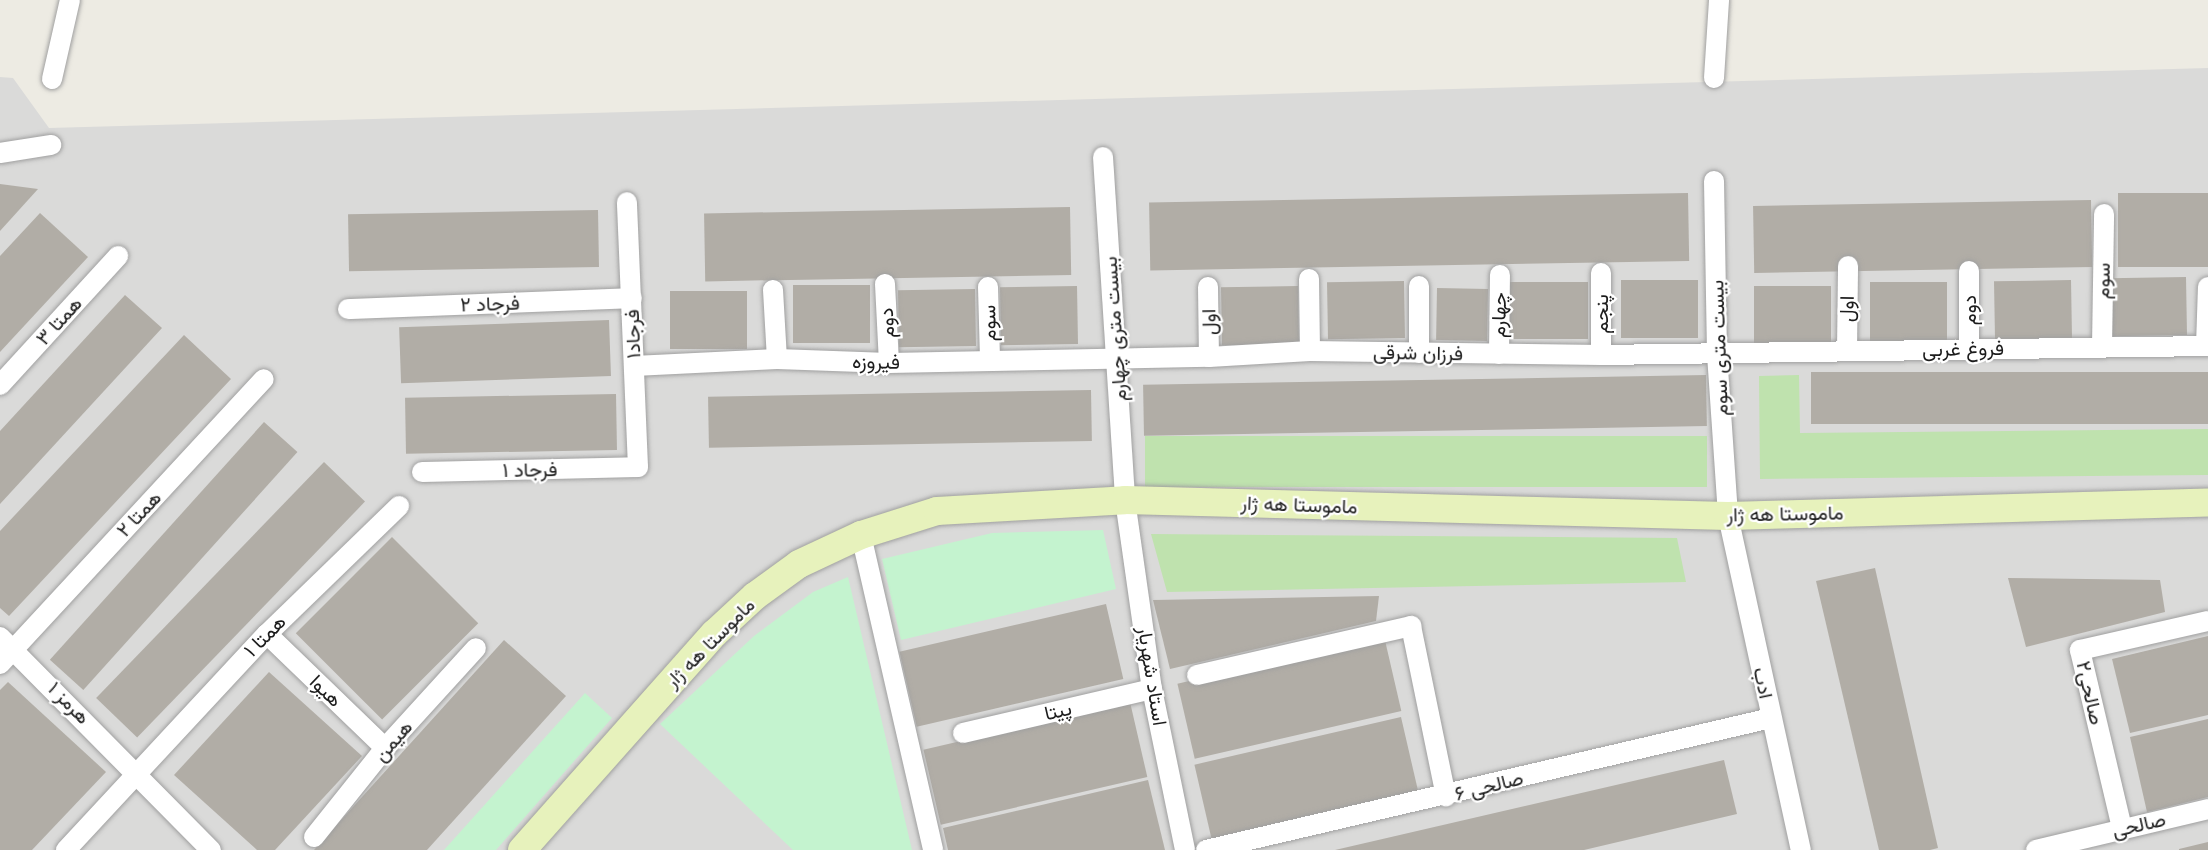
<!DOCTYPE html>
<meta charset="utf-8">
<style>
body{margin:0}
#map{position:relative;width:2208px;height:850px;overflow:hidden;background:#edebe3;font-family:Inter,Vazirmatn,sans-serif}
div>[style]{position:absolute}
.residential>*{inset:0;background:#dadad9}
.grass>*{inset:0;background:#bfe2ae;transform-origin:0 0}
.park>*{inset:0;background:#c4f3cf}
.building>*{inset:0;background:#b1ada6;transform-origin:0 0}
.roads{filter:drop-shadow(0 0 2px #a0a0a0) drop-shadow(0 0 2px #a0a0a0)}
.street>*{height:20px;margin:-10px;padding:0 10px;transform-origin:10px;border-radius:10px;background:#fff}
.secondary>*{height:28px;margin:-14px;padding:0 14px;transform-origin:14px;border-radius:14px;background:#e7f2bc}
span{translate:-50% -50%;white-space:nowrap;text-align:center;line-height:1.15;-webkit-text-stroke:4.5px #fff;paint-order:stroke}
.street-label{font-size:20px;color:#1c1c1c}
</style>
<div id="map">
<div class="residential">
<div style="clip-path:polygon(2208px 68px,2208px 850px,0 850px,0 77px,13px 78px,49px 128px)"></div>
</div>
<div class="grass">
<div style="clip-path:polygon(1799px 375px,1800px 433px,2208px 429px,2208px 475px,1760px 479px,1759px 376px)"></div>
<div style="left:1707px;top:436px;width:51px;height:562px;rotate:90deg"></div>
<div style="clip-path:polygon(1151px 534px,1677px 538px,1686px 582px,1167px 592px)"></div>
</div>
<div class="park">
<div style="clip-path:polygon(1103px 530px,1116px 589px,901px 640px,882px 559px,992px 533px)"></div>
<div style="clip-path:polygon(848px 577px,912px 850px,793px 850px,660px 724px,754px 636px,813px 592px)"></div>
<div style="clip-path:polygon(585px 693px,612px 718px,496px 850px,444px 850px)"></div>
</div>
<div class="building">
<div style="clip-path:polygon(0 184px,38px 189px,0 231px)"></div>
<div style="left:1688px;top:193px;width:68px;height:539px;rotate:89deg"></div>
<div style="left:2208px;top:193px;width:74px;height:90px;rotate:90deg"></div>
<div style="left:2091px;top:200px;width:67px;height:338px;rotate:89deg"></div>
<div style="left:1070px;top:207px;width:68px;height:366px;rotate:89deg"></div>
<div style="left:598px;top:210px;width:57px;height:250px;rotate:89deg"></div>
<div style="clip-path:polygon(40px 213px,88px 257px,0 352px,0 256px)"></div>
<div style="left:2186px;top:277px;width:58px;height:77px;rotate:89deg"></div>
<div style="left:1698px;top:280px;width:58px;height:77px;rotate:90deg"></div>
<div style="left:2071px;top:280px;width:58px;height:77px;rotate:89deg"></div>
<div style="left:1404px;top:281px;width:57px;height:77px;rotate:89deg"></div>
<div style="left:1588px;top:282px;width:57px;height:78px;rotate:90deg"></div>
<div style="left:1947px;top:282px;width:59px;height:77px;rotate:90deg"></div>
<div style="left:870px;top:285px;width:58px;height:77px;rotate:90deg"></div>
<div style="left:1077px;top:286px;width:58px;height:77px;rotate:89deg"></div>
<div style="left:1298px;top:286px;width:58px;height:77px;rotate:89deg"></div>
<div style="left:1754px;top:286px;width:77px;height:58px"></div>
<div style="left:1437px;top:288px;width:51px;height:52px;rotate:1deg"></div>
<div style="left:975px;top:289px;width:57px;height:77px;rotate:89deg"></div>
<div style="left:747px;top:291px;width:58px;height:77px;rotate:90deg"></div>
<div style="clip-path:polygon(125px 295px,162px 328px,0 504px,0 431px)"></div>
<div style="left:609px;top:320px;width:56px;height:210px;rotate:88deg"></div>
<div style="clip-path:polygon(184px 335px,231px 379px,9px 616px,0 608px,0 531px)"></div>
<div style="left:2208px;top:372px;width:52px;height:397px;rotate:90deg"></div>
<div style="left:1706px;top:375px;width:51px;height:563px;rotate:89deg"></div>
<div style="left:1091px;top:390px;width:51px;height:383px;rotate:89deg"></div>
<div style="left:616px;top:394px;width:56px;height:211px;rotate:89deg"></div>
<div style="left:264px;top:422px;width:45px;height:320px;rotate:42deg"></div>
<div style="left:324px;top:462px;width:57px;height:328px;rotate:44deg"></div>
<div style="left:392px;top:537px;width:122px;height:136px;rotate:45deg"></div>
<div style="clip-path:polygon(1875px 568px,1938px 848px,1930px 850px,1879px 850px,1816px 581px)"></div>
<div style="clip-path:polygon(2008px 578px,2160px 580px,2165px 612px,2026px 647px)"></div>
<div style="clip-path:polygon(1379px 596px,1376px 621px,1170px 669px,1153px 600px)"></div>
<div style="left:1106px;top:604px;width:77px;height:212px;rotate:77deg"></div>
<div style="left:1384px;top:636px;width:77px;height:212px;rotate:77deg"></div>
<div style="clip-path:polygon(2208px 636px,2208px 715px,2130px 733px,2112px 659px)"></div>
<div style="clip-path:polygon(504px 640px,566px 696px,427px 850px,314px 850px)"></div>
<div style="clip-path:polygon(269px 672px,362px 756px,275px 850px,257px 850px,174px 775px)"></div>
<div style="clip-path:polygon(8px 682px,106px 772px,32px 850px,0 850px,0 690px)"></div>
<div style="left:1130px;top:702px;width:77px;height:212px;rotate:77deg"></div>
<div style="left:1401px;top:717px;width:76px;height:212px;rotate:77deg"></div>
<div style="clip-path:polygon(2208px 719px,2208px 797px,2147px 812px,2130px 737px)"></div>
<div style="clip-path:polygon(1724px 760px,1737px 814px,1584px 850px,1335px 850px)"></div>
<div style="clip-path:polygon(1148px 780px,1165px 850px,948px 850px,943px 828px)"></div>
<div style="clip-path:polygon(2208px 842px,2208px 850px,2179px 850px,2179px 849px)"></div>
</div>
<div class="roads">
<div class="street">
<div style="left:1714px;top:78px;width:78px;rotate:-86.3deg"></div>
<div style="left:52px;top:79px;width:81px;rotate:-77.2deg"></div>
<div style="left:0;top:153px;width:52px;rotate:-8.9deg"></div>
<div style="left:1103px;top:157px;width:344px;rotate:86.3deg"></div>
<div style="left:1125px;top:500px;width:191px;rotate:81.9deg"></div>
<div style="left:1152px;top:689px;width:164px;rotate:78.4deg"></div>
<div style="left:1714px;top:181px;width:173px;rotate:89deg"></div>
<div style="left:1717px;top:354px;width:162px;rotate:86.1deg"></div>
<div style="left:1728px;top:516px;width:342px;rotate:77.7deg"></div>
<div style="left:1969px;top:271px;width:78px;rotate:90deg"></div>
<div style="left:1309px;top:279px;width:72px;rotate:89.2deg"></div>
<div style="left:885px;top:284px;width:79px;rotate:87.1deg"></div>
<div style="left:1419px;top:286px;width:67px;rotate:90deg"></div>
<div style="left:988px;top:287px;width:73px;rotate:88.4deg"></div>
<div style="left:1208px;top:287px;width:70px;rotate:89.2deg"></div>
<div style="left:773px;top:290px;width:69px;rotate:86.7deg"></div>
<div style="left:348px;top:309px;width:284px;rotate:-2.2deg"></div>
<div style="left:2206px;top:346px;width:59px;rotate:-88.1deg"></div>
<div style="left:2102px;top:347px;width:133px;rotate:-89.1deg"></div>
<div style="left:1847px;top:351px;width:85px;rotate:-89.3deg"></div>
<div style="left:1499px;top:354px;width:79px;rotate:-89.3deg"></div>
<div style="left:1601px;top:355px;width:82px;rotate:-90deg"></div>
<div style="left:634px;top:366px;width:143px;rotate:-2.8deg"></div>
<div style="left:777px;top:359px;width:112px;rotate:2deg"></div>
<div style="left:889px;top:363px;width:320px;rotate:-1.1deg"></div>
<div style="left:1209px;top:357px;width:101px;rotate:-3.4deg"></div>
<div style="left:1310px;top:351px;width:291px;rotate:0.8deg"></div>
<div style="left:1601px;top:355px;width:607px;rotate:-0.85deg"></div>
<div style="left:0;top:385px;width:175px;rotate:-47.5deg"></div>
<div style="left:422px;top:472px;width:216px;rotate:-1.3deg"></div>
<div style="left:638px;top:467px;width:265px;rotate:-92.4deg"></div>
<div style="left:861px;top:535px;width:323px;rotate:77.1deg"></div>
<div style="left:267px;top:634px;width:164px;rotate:44deg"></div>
<div style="left:0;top:637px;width:300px;rotate:45.3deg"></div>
<div style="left:0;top:664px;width:388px;rotate:-47.2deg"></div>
<div style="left:1197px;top:675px;width:220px;rotate:-12.9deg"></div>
<div style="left:1411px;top:626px;width:174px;rotate:78.4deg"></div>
<div style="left:963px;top:733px;width:194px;rotate:-13.1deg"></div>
<div style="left:2122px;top:828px;width:183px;rotate:-103.3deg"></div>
<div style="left:2080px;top:650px;width:131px;rotate:-12.8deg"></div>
<div style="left:314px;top:837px;width:114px;rotate:-51.4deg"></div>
<div style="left:385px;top:748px;width:135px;rotate:-47.7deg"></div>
<div style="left:66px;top:850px;width:295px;rotate:-47.1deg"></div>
<div style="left:267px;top:634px;width:184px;rotate:-44.1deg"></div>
<div style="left:1206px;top:850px;width:580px;rotate:-13.15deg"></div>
<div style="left:2036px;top:850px;width:177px;rotate:-13.4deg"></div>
</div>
<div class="secondary">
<div style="left:522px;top:850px;width:290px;rotate:-48.4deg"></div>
<div style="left:715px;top:633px;width:54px;rotate:-42.8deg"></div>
<div style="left:755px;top:596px;width:54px;rotate:-36deg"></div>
<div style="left:799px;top:564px;width:68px;rotate:-25.1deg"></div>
<div style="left:861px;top:535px;width:80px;rotate:-17.5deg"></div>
<div style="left:937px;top:511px;width:188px;rotate:-3.3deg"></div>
<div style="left:1125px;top:500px;width:603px;rotate:1.52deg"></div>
<div style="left:1728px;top:516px;width:480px;rotate:-1.6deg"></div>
</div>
</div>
<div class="street-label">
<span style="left:2103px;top:281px;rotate:-89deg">سوم</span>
<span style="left:490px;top:304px;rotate:-2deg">فرجاد ۲</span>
<span style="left:1847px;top:309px;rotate:-89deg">اول</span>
<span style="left:1969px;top:310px;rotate:-90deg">دوم</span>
<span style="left:1601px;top:314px;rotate:-90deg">پنجم</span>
<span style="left:1499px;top:315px;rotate:-89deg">چهارم</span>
<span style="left:59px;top:321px;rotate:-48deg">همتا ۳</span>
<span style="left:1209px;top:322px;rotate:-91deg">اول</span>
<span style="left:887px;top:323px;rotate:-93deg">دوم</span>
<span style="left:989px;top:323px;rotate:-91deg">سوم</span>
<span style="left:1115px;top:329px;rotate:-94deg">بیست متری چهارم</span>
<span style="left:633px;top:334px;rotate:-92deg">فرجاد۱</span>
<span style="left:1719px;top:348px;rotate:-92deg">بیست متری سوم</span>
<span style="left:1963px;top:349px;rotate:-1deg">فروغ غربی</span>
<span style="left:1418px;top:353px;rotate:1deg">فرزان شرقی</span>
<span style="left:876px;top:362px;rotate:1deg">فیروزه</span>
<span style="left:530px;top:470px;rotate:-1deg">فرجاد ۱</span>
<span style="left:1299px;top:505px;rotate:2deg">ماموستا هه ژار</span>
<span style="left:139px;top:514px;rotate:-47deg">همتا ۲</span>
<span style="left:1785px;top:514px;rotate:-1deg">ماموستا هه ژار</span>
<span style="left:265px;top:636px;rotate:-45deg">همتا ۱</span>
<span style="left:710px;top:643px;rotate:-45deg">ماموستا هه ژار</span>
<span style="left:1152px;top:676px;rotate:81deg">استاد شهریار</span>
<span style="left:1763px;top:683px;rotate:78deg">ادب</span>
<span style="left:326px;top:691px;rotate:44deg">هیوا</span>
<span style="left:2090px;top:693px;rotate:77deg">صالحی۲</span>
<span style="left:69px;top:703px;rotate:45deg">هرمز ۱</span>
<span style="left:1058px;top:711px;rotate:-13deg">پیتا</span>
<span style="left:393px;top:741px;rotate:-49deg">هیمن</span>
<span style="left:1489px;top:786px;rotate:-14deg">صالحی ۶</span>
<span style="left:2139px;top:825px;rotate:-13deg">صالحی</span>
</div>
</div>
